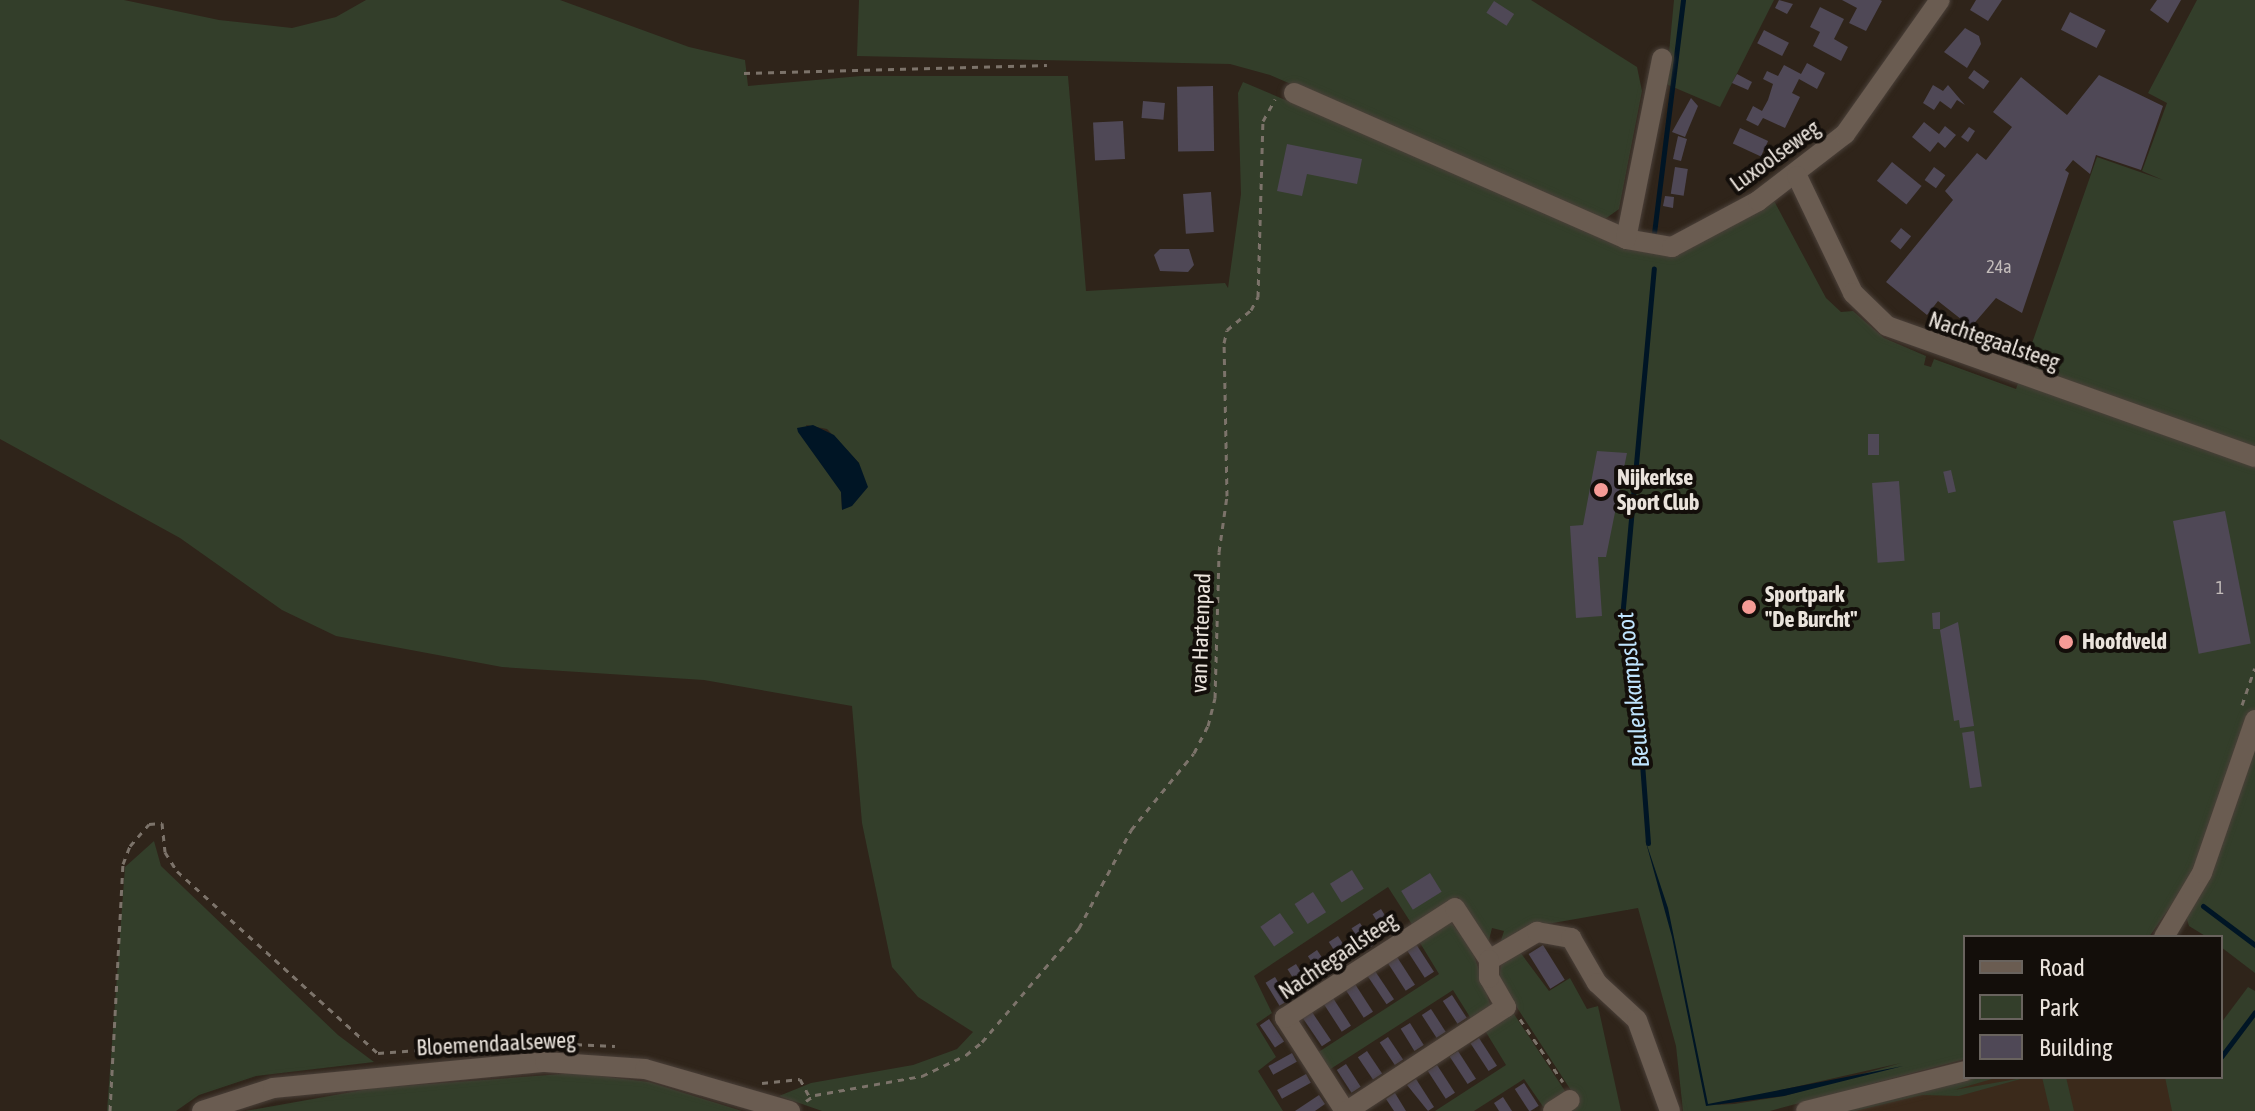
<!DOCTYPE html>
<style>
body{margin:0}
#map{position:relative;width:2255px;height:1111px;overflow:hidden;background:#2f241a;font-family:"Asap Condensed",sans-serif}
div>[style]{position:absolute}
.built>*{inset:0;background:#3b2a1b}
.green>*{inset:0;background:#333e2a}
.water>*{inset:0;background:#001525}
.stream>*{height:5px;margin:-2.5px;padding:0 2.5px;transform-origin:2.5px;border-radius:2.5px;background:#001525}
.building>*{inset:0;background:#4f4856;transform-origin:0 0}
.path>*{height:3px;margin-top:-1.5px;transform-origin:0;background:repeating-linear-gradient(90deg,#7c736a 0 6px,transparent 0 12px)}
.roads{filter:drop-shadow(0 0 2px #4a4039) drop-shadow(0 0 2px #4a4039)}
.minor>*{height:20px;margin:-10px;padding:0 10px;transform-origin:10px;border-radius:10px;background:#6a5c51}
.dots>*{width:22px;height:22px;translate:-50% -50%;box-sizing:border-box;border:4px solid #130e0a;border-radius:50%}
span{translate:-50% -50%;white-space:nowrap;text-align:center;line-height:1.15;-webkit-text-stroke:8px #130e0a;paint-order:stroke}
.number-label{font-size:18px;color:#c3bcba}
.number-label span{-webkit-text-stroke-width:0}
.street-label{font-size:22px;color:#eae3dc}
.poi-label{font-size:22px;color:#eae3dc;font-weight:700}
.left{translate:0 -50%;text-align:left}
.water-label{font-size:24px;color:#bfe4fe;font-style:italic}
.legend{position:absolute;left:1963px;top:935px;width:260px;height:144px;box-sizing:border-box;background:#130e0a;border:2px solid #69635e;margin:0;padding:10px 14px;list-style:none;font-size:24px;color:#eae3dc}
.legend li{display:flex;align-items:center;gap:16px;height:40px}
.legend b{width:40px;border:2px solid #69635e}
</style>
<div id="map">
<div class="built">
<div style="clip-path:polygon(1980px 1077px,2169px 1077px,2176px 1111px,1836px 1111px)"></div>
</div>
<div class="green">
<div style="clip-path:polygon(evenodd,0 0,124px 0,219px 20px,292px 28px,336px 17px,366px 0,560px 0,689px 47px,745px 60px,748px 86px,861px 76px,1068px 76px,1086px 291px,1225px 283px,1228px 288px,1241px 194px,1238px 93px,1243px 82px,1647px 253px,1692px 244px,1773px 199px,1826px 298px,1841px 312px,1853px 311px,1884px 338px,1926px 356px,1924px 365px,1931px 367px,1934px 359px,2016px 389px,2097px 157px,2163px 180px,2142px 171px,2167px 103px,2148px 93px,2197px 0,2255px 0,2255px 973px,2221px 947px,2221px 937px,2207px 937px,2189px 926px,2179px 894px,2149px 937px,1965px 937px,1965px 1059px,1770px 1111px,1683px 1111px,1676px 1046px,1638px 908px,1536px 926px,1499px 947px,1504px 931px,1492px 928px,1488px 944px,1458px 897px,1413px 926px,1388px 887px,1254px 976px,1272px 1013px,1256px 1024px,1276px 1057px,1258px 1071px,1283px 1111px,822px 1111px,779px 1096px,811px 1083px,913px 1065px,957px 1049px,973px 1032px,918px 997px,892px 967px,862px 823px,852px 706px,704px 680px,502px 667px,336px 636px,282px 610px,180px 538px,0 439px,0 0,806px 425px,827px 429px,859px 463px,842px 509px,841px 492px,806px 425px,0 0,1901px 1063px,1784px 1096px,1734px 1104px,1714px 1105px,1901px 1063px)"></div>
<div style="clip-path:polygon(859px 0,1531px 0,1637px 67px,1642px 91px,1619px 209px,1605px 219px,1270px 75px,1230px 64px,857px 56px)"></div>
<div style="clip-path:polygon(1674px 0,1774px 0,1720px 107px,1666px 84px)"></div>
<div style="clip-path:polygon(154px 841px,161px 866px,338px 1035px,374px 1062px,256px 1076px,199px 1095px,176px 1111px,107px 1111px,125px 867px)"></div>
<div style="clip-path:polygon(1450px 921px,1472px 949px,1491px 1007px,1473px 1022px,1453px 990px,1329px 1070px,1317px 1053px,1439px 974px,1417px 938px)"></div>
<div style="clip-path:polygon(1520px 952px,1549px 991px,1570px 978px,1587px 1009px,1598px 1006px,1621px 1111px,1563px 1111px,1578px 1101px,1499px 980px,1501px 965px)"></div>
<div style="clip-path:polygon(2248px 987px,2255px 991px,2255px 1111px,2172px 1111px,2165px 1077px,2221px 1077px,2221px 1023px)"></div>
<div style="clip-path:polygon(1512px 1011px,1567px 1094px,1544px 1108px,1524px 1079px,1474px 1111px,1435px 1111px,1506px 1065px,1484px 1029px)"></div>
<div style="clip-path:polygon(576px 1073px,649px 1082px,742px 1111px,245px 1111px,374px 1088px)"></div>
<div style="clip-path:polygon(1967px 1077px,1999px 1077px,1954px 1090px,2028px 1077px,1959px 1096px,1922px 1095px,1855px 1111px,1832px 1111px)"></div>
<div style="clip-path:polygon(2042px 1077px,2066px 1077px,2074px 1111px,2050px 1111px)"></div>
</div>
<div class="water">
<div style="clip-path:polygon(813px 425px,834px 435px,859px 463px,868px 487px,852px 506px,842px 510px,841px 492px,798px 432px,797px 428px)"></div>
<div style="clip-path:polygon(1645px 839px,1668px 908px,1708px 1104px,1903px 1066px,1784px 1096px,1706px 1106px,1672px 937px)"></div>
</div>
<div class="stream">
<div style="left:1654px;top:233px;width:235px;rotate:-82.9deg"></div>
<div style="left:1648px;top:843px;width:132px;rotate:-94.3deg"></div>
<div style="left:1638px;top:711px;width:94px;rotate:-99.8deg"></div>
<div style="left:1622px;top:618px;width:351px;rotate:-84.8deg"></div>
<div style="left:2203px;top:906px;width:65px;rotate:36.9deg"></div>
<div style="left:2221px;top:1057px;width:56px;rotate:-52.9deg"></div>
</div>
<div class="building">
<div style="clip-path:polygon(1779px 0,1793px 4px,1787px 14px,1775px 8px)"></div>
<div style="clip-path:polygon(1842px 0,1880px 0,1882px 1px,1866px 31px,1849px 23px,1857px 8px)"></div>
<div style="clip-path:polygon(1976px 0,2002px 0,1988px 21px,1970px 10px)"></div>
<div style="clip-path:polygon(2157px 0,2181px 0,2168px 23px,2150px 10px)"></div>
<div style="left:1494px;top:1px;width:24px;height:14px;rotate:33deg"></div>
<div style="clip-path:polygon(1820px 7px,1844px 19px,1834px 39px,1848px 47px,1841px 61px,1813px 46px,1820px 32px,1810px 27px)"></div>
<div style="left:2070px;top:12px;width:40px;height:20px;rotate:27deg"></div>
<div style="clip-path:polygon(1965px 28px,1979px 36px,1981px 44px,1967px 68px,1944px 52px)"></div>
<div style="left:1764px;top:30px;width:28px;height:15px;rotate:27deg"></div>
<div style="clip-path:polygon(1807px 63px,1825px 73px,1817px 89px,1799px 79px,1792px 93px,1800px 97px,1785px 128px,1763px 118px,1758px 126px,1746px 120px,1753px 106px,1762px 111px,1768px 100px,1773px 84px,1763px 79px,1767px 71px,1778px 76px,1784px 65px,1801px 74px)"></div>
<div style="left:1974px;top:70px;width:19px;height:10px;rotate:36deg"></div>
<div style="clip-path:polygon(1737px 74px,1752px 82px,1748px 90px,1732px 83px)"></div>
<div style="clip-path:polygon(2099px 75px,2163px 106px,2141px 170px,2096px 155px,2090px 174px,2073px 160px,2065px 170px,2069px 173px,2022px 313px,1996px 298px,1971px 327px,1938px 301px,1927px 315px,1886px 282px,1953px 200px,1945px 191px,1977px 153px,1986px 160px,2012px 127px,1993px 112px,2021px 77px,2067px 115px)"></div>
<div style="clip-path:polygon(1933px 85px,1943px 91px,1948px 85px,1965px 105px,1957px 100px,1951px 109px,1940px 101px,1934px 110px,1923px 103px)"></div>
<div style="left:1213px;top:86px;width:65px;height:36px;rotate:89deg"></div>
<div style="clip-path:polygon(1691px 98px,1698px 106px,1685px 137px,1672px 132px)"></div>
<div style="left:1143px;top:101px;width:22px;height:17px;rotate:5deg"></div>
<div style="left:1123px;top:121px;width:38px;height:30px;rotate:87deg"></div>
<div style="clip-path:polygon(1924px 122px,1939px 134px,1945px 126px,1956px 135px,1945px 148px,1938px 142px,1930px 152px,1912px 137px)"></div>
<div style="clip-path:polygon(1969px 127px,1975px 131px,1968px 142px,1961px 137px)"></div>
<div style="left:1740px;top:128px;width:31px;height:17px;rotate:25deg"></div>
<div style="clip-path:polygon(1678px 136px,1687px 139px,1681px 161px,1673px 159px)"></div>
<div style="clip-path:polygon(1287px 144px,1362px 159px,1357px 184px,1307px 174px,1302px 196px,1277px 191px)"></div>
<div style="left:1892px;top:162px;width:38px;height:24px;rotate:39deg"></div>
<div style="left:1675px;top:167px;width:13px;height:27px;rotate:9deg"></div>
<div style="left:1934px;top:167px;width:14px;height:16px;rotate:36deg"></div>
<div style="left:1211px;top:192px;width:40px;height:28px;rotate:86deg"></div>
<div style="clip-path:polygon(1665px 196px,1674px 197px,1673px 208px,1663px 206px)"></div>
<div style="left:1901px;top:228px;width:13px;height:17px;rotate:39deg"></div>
<div style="clip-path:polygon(1160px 249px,1189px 249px,1194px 265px,1188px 272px,1160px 271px,1154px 255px)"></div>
<div style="left:1868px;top:434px;width:11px;height:21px"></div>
<div style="clip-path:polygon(1597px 451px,1627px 453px,1606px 557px,1598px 557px,1602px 616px,1576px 618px,1570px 526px,1583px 525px)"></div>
<div style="left:1951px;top:470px;width:22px;height:8px;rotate:77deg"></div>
<div style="left:1899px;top:481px;width:80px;height:27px;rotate:86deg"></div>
<div style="left:2225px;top:511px;width:135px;height:53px;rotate:79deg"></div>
<div style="clip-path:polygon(1940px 612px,1940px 629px,1933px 629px,1932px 613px)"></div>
<div style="clip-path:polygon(1958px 622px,1974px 726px,1960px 728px,1959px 720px,1954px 721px,1940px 630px)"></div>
<div style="left:1974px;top:731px;width:56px;height:12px;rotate:82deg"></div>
<div style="left:1352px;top:870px;width:22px;height:26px;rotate:58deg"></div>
<div style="left:1430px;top:873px;width:22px;height:34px;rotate:58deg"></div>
<div style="left:1313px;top:892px;width:24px;height:22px;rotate:57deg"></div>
<div style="left:1381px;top:909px;width:26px;height:10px;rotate:58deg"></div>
<div style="left:1280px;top:913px;width:24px;height:24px;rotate:55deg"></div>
<div style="left:1360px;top:923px;width:26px;height:10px;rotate:58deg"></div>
<div style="left:1338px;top:936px;width:27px;height:11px;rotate:57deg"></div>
<div style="left:1416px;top:944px;width:33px;height:11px;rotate:57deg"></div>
<div style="left:1543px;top:945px;width:41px;height:17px;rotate:58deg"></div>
<div style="left:1317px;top:950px;width:27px;height:11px;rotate:56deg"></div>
<div style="left:1397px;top:957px;width:33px;height:11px;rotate:57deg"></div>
<div style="left:1296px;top:964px;width:26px;height:10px;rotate:58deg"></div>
<div style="left:1375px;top:971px;width:34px;height:9px;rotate:56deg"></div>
<div style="left:1275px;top:977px;width:27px;height:11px;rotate:59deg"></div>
<div style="left:1355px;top:984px;width:33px;height:11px;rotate:57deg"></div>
<div style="left:1452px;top:995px;width:27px;height:11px;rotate:57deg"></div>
<div style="left:1333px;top:998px;width:33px;height:11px;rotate:57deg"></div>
<div style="left:1431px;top:1009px;width:27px;height:11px;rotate:57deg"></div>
<div style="left:1312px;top:1012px;width:34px;height:11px;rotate:56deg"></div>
<div style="left:1269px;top:1019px;width:27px;height:11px;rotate:56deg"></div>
<div style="left:1410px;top:1023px;width:26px;height:11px;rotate:58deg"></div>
<div style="left:1388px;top:1037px;width:27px;height:10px;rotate:56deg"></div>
<div style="left:1479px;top:1038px;width:33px;height:10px;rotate:57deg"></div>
<div style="left:1367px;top:1051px;width:27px;height:11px;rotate:56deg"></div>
<div style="left:1458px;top:1051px;width:33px;height:10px;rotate:57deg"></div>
<div style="left:1292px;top:1053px;width:10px;height:27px;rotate:61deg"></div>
<div style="left:1346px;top:1064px;width:27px;height:11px;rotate:57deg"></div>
<div style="left:1437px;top:1065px;width:33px;height:11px;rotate:57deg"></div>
<div style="left:1306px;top:1074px;width:10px;height:33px;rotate:61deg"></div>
<div style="clip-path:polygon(1416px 1079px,1434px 1107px,1428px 1111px,1407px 1085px)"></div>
<div style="left:1524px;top:1083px;width:27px;height:11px;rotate:57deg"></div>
<div style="clip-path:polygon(1395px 1093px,1406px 1111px,1394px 1111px,1386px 1099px)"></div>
<div style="clip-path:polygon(1319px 1095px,1325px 1104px,1315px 1111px,1295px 1111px)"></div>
<div style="clip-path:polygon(1503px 1097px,1512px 1111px,1499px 1111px,1494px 1103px)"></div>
</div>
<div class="path">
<div style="left:744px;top:73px;width:303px;rotate:-1.5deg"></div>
<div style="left:2242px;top:705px;width:39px;rotate:-71deg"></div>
<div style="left:1520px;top:1019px;width:76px;rotate:55.7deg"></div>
<div style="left:762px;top:1083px;width:38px;rotate:-6deg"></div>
<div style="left:800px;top:1079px;width:21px;rotate:62deg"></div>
<div style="left:806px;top:1101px;width:11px;rotate:-34deg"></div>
<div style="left:815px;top:1095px;width:109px;rotate:-10.1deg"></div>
<div style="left:922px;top:1076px;width:49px;rotate:-25.5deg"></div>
<div style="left:966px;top:1055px;width:21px;rotate:-39deg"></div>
<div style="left:982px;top:1042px;width:150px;rotate:-49.6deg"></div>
<div style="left:1079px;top:928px;width:111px;rotate:-62deg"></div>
<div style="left:1131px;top:830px;width:99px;rotate:-50.7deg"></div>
<div style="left:1194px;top:753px;width:30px;rotate:-63deg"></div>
<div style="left:1208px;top:726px;width:29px;rotate:-76deg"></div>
<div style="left:1215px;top:698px;width:146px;rotate:-88.4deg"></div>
<div style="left:1219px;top:552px;width:57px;rotate:-81.9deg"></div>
<div style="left:1227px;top:496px;width:153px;rotate:-91.1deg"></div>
<div style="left:1224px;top:343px;width:13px;rotate:-77deg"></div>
<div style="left:1227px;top:330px;width:31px;rotate:-40deg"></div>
<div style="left:1251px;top:310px;width:15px;rotate:-62deg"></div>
<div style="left:1258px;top:297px;width:176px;rotate:-88.4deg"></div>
<div style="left:1263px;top:121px;width:25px;rotate:-61deg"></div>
<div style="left:110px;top:1111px;width:247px;rotate:-87deg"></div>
<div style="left:123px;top:864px;width:19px;rotate:-69deg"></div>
<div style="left:130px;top:846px;width:29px;rotate:-49deg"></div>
<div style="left:149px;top:824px;width:13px;rotate:-4deg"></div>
<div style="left:162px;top:823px;width:29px;rotate:84deg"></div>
<div style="left:165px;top:852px;width:22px;rotate:58deg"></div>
<div style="left:177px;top:871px;width:271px;rotate:42.2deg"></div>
<div style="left:378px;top:1053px;width:150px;rotate:-4.2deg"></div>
<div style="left:528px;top:1042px;width:87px;rotate:2.6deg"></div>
</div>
<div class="roads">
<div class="minor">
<div style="left:1294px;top:93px;width:363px;rotate:23.7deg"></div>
<div style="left:1626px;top:239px;width:47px;rotate:9.9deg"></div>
<div style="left:1672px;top:247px;width:98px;rotate:-28.1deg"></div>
<div style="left:1758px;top:201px;width:110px;rotate:-37.6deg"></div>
<div style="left:1845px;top:134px;width:164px;rotate:-54.7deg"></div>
<div style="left:1797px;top:176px;width:130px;rotate:64.4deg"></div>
<div style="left:1853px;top:293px;width:47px;rotate:44.1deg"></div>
<div style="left:1887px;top:326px;width:391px;rotate:19.6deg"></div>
<div style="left:1626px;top:239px;width:184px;rotate:-78.7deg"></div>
<div style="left:2164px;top:937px;width:74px;rotate:-59.3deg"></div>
<div style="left:2202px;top:873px;width:162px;rotate:-70.9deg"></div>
<div style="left:202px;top:1111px;width:75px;rotate:-17.9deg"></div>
<div style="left:273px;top:1088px;width:273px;rotate:-5.5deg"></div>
<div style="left:545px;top:1062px;width:100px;rotate:4deg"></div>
<div style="left:645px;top:1069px;width:151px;rotate:16.2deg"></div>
<div style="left:1345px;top:1111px;width:111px;rotate:-122.8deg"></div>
<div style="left:1285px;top:1018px;width:202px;rotate:-32.9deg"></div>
<div style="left:1455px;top:908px;width:62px;rotate:56.8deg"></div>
<div style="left:1489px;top:960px;width:56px;rotate:-30.3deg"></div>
<div style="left:1537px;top:932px;width:35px;rotate:10deg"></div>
<div style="left:1571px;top:938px;width:52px;rotate:60deg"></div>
<div style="left:1597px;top:983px;width:54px;rotate:42.8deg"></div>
<div style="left:1637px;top:1020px;width:97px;rotate:70.1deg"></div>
<div style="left:1347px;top:1111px;width:190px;rotate:-33.2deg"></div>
<div style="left:1506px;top:1007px;width:34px;rotate:-120deg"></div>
<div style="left:1489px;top:978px;width:18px;rotate:-90deg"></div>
<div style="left:1553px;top:1111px;width:20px;rotate:-33deg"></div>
<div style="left:1806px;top:1111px;width:164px;rotate:-14.1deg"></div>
</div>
</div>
<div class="dots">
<div style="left:1601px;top:490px;background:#f59b96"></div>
<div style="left:1749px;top:607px;background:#f59b96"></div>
<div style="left:2066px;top:642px;background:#f59b96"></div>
</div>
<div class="number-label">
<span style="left:1999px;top:267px">24a</span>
<span style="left:2220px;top:588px">1</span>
</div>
<div class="street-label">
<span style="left:1775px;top:156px;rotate:-36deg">Luxoolseweg</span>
<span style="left:1994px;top:341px;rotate:19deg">Nachtegaalsteeg</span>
<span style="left:1201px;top:633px;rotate:-88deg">van Hartenpad</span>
<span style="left:1338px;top:956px;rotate:-34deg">Nachtegaalsteeg</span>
<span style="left:496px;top:1044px;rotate:-3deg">Bloemendaalseweg</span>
</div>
<div class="poi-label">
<span class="left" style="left:1617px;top:490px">Nijkerkse<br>Sport Club</span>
<span class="left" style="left:1765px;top:607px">Sportpark<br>"De Burcht"</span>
<span class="left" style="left:2082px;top:642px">Hoofdveld</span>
</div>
<div class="water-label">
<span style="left:1633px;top:690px;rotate:-96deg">Beulenkampsloot</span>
</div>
<ul class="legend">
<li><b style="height:10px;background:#6a5c51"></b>Road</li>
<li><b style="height:22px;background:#333e2a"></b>Park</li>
<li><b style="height:22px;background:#4f4856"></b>Building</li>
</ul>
</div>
